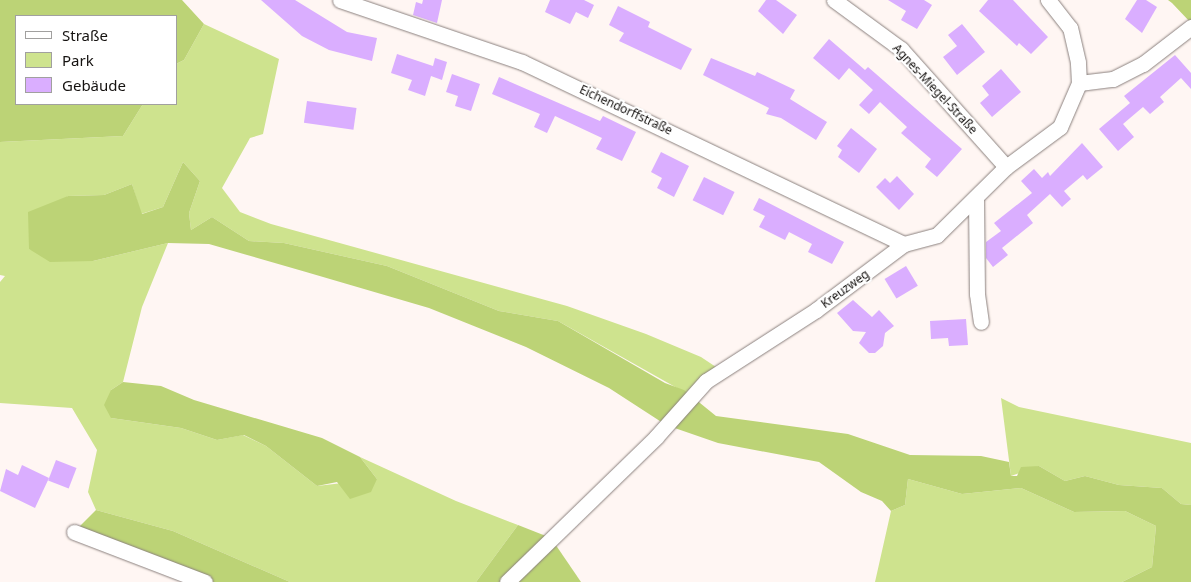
<!DOCTYPE html>
<meta charset="utf-8">
<style>
body{margin:0}
#map{position:relative;width:1191px;height:582px;overflow:hidden;background:#fff6f3;font-family:"Noto Sans",sans-serif}
div>[style]{position:absolute}
.green>*{inset:0;background:#cee38e}
.forest>*{inset:0;background:#bcd376}
.building>*{inset:0;background:#daaeff;transform-origin:0 0}
.roads{filter:drop-shadow(0 0 1px #8b817e) drop-shadow(0 0 1px #8b817e)}
.minor>*{height:15px;margin:-7.5px;padding:0 7.5px;transform-origin:7.5px;border-radius:7.5px;background:#fff}
span{translate:-50% -50%;white-space:nowrap;text-align:center;line-height:1.15;-webkit-text-stroke:4.5px #fff;paint-order:stroke}
.street-label{font-size:12px;color:#151210}
.legend{position:absolute;left:15px;top:15px;width:162px;height:90px;box-sizing:border-box;background:#fff;border:1px solid #a1a09f;margin:0;padding:6px 9px;list-style:none;font-size:15px;color:#151210}
.legend li{display:flex;align-items:center;gap:10px;height:25px}
.legend b{width:25px;border:1px solid #a1a09f}
</style>
<div id="map">
<div class="green">
<div style="clip-path:polygon(204px 24px,279px 59px,263px 134px,250px 138px,222px 188px,240px 212px,271px 224px,567px 306px,646px 334px,701px 357px,722px 371px,693px 397px,558px 321px,499px 311px,387px 266px,284px 243px,249px 241px,212px 217px,191px 230px,189px 213px,200px 181px,183px 162px,163px 207px,141px 214px,132px 184px,104px 195px,68px 196px,30px 225px,29px 249px,93px 261px,168px 243px,142px 307px,123px 382px,111px 390px,111px 418px,181px 428px,217px 440px,243px 435px,266px 446px,317px 486px,377px 479px,360px 457px,456px 501px,518px 525px,476px 582px,290px 582px,173px 531px,96px 510px,88px 492px,97px 450px,72px 408px,0 403px,0 282px,5px 276px,0 275px,0 142px,123px 136px,143px 104px,176px 104px,176px 64px,184px 60px)"></div>
<div style="clip-path:polygon(1001px 398px,1019px 407px,1191px 443px,1191px 505px,1181px 504px,1162px 488px,1119px 485px,1085px 476px,1065px 481px,1039px 466px,1011px 476px)"></div>
<div style="clip-path:polygon(908px 479px,962px 494px,1021px 488px,1074px 512px,1125px 511px,1156px 526px,1152px 567px,1122px 582px,875px 582px,891px 511px,905px 505px)"></div>
</div>
<div class="forest">
<div style="clip-path:polygon(0 0,182px 0,204px 24px,184px 60px,176px 64px,176px 16px,16px 16px,16px 104px,143px 104px,123px 136px,0 142px)"></div>
<div style="clip-path:polygon(1168px 0,1191px 0,1191px 23px,1172px 3px)"></div>
<div style="clip-path:polygon(183px 162px,200px 181px,189px 213px,191px 230px,212px 217px,249px 241px,284px 243px,387px 266px,499px 311px,558px 321px,665px 383px,684px 390px,716px 416px,848px 434px,910px 455px,981px 456px,1009px 462px,1011px 476px,1017px 476px,1021px 467px,1039px 466px,1065px 481px,1085px 476px,1119px 485px,1162px 488px,1181px 504px,1191px 505px,1191px 582px,1122px 582px,1152px 567px,1156px 526px,1125px 511px,1074px 512px,1021px 488px,962px 494px,908px 479px,905px 505px,891px 511px,882px 501px,861px 492px,819px 462px,718px 443px,666px 425px,609px 388px,526px 347px,429px 308px,306px 272px,209px 244px,168px 243px,93px 261px,50px 262px,29px 249px,28px 212px,68px 196px,104px 195px,132px 184px,142px 214px,163px 207px)"></div>
<div style="clip-path:polygon(123px 382px,161px 386px,194px 400px,322px 438px,360px 457px,377px 479px,371px 492px,350px 499px,337px 482px,317px 486px,266px 446px,244px 435px,217px 440px,181px 428px,111px 418px,104px 405px,111px 390px)"></div>
<div style="clip-path:polygon(96px 510px,173px 531px,290px 582px,205px 582px,74px 532px)"></div>
<div style="clip-path:polygon(518px 525px,551px 538px,581px 582px,476px 582px)"></div>
</div>
<div class="building">
<div style="clip-path:polygon(261px 0,295px 0,347px 32px,377px 38px,372px 61px,329px 50px,302px 36px)"></div>
<div style="clip-path:polygon(423px 0,442px 0,437px 23px,413px 15px,416px 2px,422px 4px)"></div>
<div style="clip-path:polygon(550px 0,584px 0,594px 5px,588px 18px,576px 12px,570px 24px,545px 12px)"></div>
<div style="clip-path:polygon(766px 0,776px 0,797px 15px,783px 34px,758px 11px)"></div>
<div style="clip-path:polygon(888px 0,924px 0,932px 5px,917px 29px,901px 20px,906px 11px)"></div>
<div style="clip-path:polygon(988px 0,1013px 0,1048px 37px,1031px 54px,1019px 43px,1017px 46px,979px 11px)"></div>
<div style="clip-path:polygon(1137px 0,1146px 0,1157px 7px,1142px 33px,1125px 19px)"></div>
<div style="clip-path:polygon(618px 6px,650px 22px,648px 27px,692px 49px,681px 70px,619px 41px,624px 33px,609px 25px)"></div>
<div style="clip-path:polygon(962px 24px,985px 52px,957px 75px,943px 57px,957px 46px,948px 35px)"></div>
<div style="clip-path:polygon(829px 39px,865px 70px,868px 67px,962px 149px,937px 177px,925px 167px,931px 159px,901px 133px,907px 127px,880px 102px,869px 114px,859px 105px,873px 90px,849px 68px,839px 80px,813px 58px)"></div>
<div style="clip-path:polygon(397px 54px,433px 66px,435px 58px,447px 62px,442px 80px,431px 76px,425px 96px,408px 90px,412px 80px,391px 73px)"></div>
<div style="clip-path:polygon(1175px 55px,1191px 73px,1191px 89px,1181px 78px,1160px 97px,1164px 102px,1150px 114px,1143px 107px,1123px 124px,1134px 137px,1118px 151px,1099px 129px,1130px 103px,1124px 96px)"></div>
<div style="clip-path:polygon(711px 58px,755px 76px,757px 72px,795px 90px,790px 99px,827px 122px,816px 140px,781px 118px,766px 114px,769px 108px,703px 75px)"></div>
<div style="clip-path:polygon(1001px 69px,1021px 92px,992px 117px,980px 103px,989px 95px,982px 86px)"></div>
<div style="clip-path:polygon(452px 74px,480px 84px,471px 111px,455px 106px,458px 96px,446px 92px)"></div>
<div style="clip-path:polygon(499px 77px,600px 121px,603px 116px,636px 132px,622px 161px,596px 149px,602px 138px,555px 116px,547px 133px,534px 127px,540px 114px,492px 94px)"></div>
<div style="left:307px;top:101px;width:50px;height:22px;rotate:8deg"></div>
<div style="clip-path:polygon(851px 128px,877px 149px,859px 173px,838px 157px,842px 150px,837px 146px)"></div>
<div style="clip-path:polygon(1082px 143px,1103px 167px,1087px 180px,1083px 175px,1064px 191px,1071px 199px,1062px 207px,1050px 194px,1027px 215px,1033px 223px,1002px 248px,1008px 255px,993px 267px,986px 258px,986px 242px,1001px 231px,994px 223px,1032px 193px,1021px 181px,1034px 169px,1042px 178px,1048px 172px,1050px 176px)"></div>
<div style="clip-path:polygon(661px 152px,689px 166px,674px 197px,657px 188px,662px 178px,651px 172px)"></div>
<div style="clip-path:polygon(897px 176px,914px 194px,899px 210px,876px 187px,885px 178px,890px 183px)"></div>
<div style="left:704px;top:177px;width:34px;height:26px;rotate:26deg"></div>
<div style="clip-path:polygon(759px 198px,844px 242px,832px 264px,808px 252px,812px 244px,789px 232px,785px 240px,759px 227px,765px 216px,753px 210px)"></div>
<div style="left:906px;top:266px;width:23px;height:25px;rotate:59deg"></div>
<div style="clip-path:polygon(853px 300px,872px 317px,879px 310px,894px 326px,885px 333px,883px 346px,875px 353px,869px 353px,859px 343px,866px 332px,853px 331px,837px 313px)"></div>
<div style="clip-path:polygon(966px 319px,968px 345px,949px 346px,948px 338px,931px 339px,930px 321px)"></div>
<div style="left:56px;top:460px;width:22px;height:22px;rotate:21deg"></div>
<div style="clip-path:polygon(22px 465px,49px 478px,35px 508px,0 491px,6px 469px,18px 475px)"></div>
</div>
<div class="roads">
<div class="minor">
<div style="left:340px;top:0;width:192px;rotate:18.8deg"></div>
<div style="left:522px;top:62px;width:423px;rotate:25.5deg"></div>
<div style="left:834px;top:0;width:83px;rotate:36.2deg"></div>
<div style="left:901px;top:49px;width:158px;rotate:48.3deg"></div>
<div style="left:1079px;top:83px;width:34px;rotate:-7deg"></div>
<div style="left:1113px;top:79px;width:34px;rotate:-27deg"></div>
<div style="left:1143px;top:64px;width:61px;rotate:-37.6deg"></div>
<div style="left:976px;top:199px;width:95px;rotate:89.4deg"></div>
<div style="left:977px;top:294px;width:28px;rotate:82deg"></div>
<div style="left:74px;top:532px;width:140px;rotate:20.9deg"></div>
<div style="left:507px;top:582px;width:208px;rotate:-44.2deg"></div>
<div style="left:656px;top:437px;width:75px;rotate:-48.2deg"></div>
<div style="left:706px;top:381px;width:131px;rotate:-32.8deg"></div>
<div style="left:816px;top:310px;width:110px;rotate:-36.9deg"></div>
<div style="left:904px;top:244px;width:34px;rotate:-15deg"></div>
<div style="left:937px;top:235px;width:97px;rotate:-44.6deg"></div>
<div style="left:1006px;top:167px;width:67px;rotate:-36.5deg"></div>
<div style="left:1060px;top:127px;width:48px;rotate:-66.6deg"></div>
<div style="left:1079px;top:83px;width:21px;rotate:-93deg"></div>
<div style="left:1078px;top:62px;width:35px;rotate:-103deg"></div>
<div style="left:1070px;top:28px;width:36px;rotate:-128deg"></div>
</div>
</div>
<div class="street-label">
<span style="left:935px;top:89px;rotate:47deg">Agnes-Miegel-Straße</span>
<span style="left:626px;top:110px;rotate:25deg">Eichendorffstraße</span>
<span style="left:845px;top:289px;rotate:-36deg">Kreuzweg</span>
</div>
<ul class="legend">
<li><b style="height:6px;background:#fff"></b>Straße</li>
<li><b style="height:14px;background:#cee38e"></b>Park</li>
<li><b style="height:14px;background:#daaeff"></b>Gebäude</li>
</ul>
</div>
